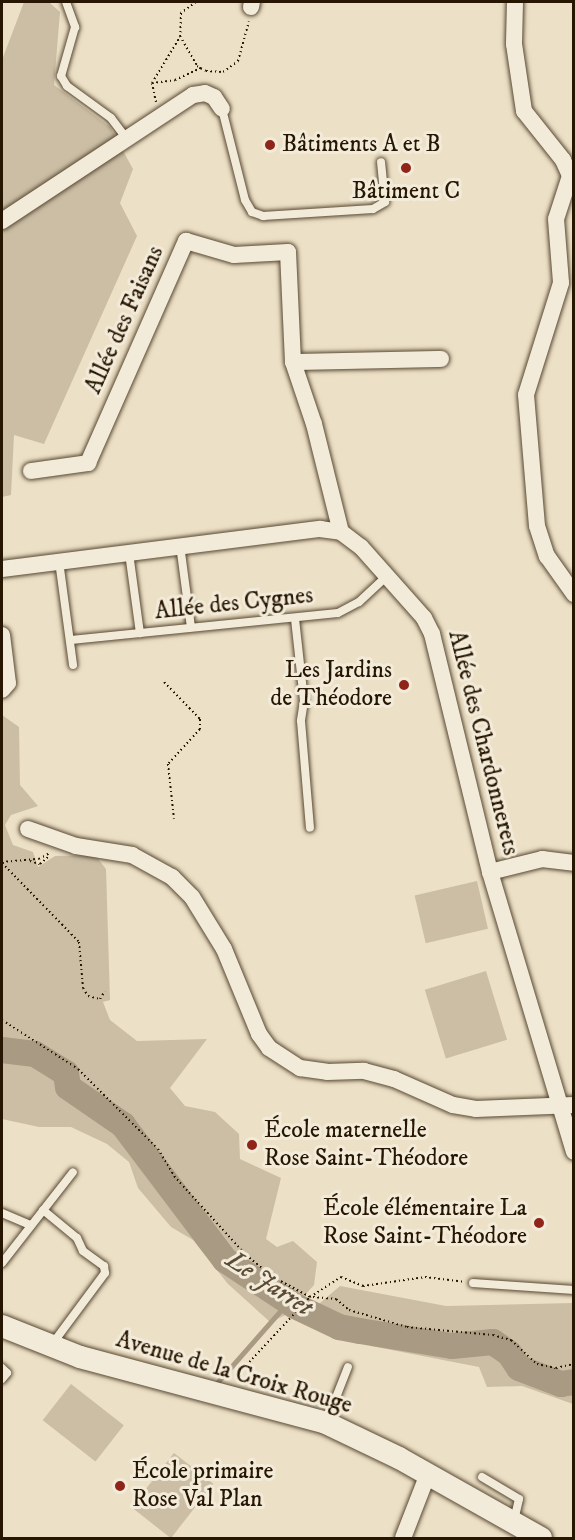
<!DOCTYPE html>
<meta charset="utf-8">
<style>
body{margin:0}
#map{position:relative;width:575px;height:1540px;overflow:hidden;background:#ece0c6;font-family:"IM FELL DW Pica",serif}
div>[style]{position:absolute}
.green>*{inset:0;background:#cbbea5;transform-origin:0 0}
.stream>*{height:4.5px;margin:-2.25px;padding:0 2.25px;transform-origin:2.25px;border-radius:2.25px;background:#a99b83}
.river>*{height:26px;margin:-13px;padding:0 13px;transform-origin:13px;border-radius:13px;background:#a99b83}
.path>*{height:2px;margin-top:-1px;transform-origin:0;background:repeating-linear-gradient(90deg,#271601 0 1.5px,transparent 0 4.5px)}
.roads{filter:drop-shadow(0 0 2px #584832) drop-shadow(0 0 2px #584832)}
.lane>*{height:8px;margin:-4px;padding:0 4px;transform-origin:4px;border-radius:4px;background:#f3ebda}
.street>*{height:16px;margin:-8px;padding:0 8px;transform-origin:8px;border-radius:8px;background:#f3ebda}
.secondary>*{height:22px;margin:-11px;padding:0 11px;transform-origin:11px;border-radius:11px;background:#f3ebda}
.dots>*{width:16px;height:16px;translate:-50% -50%;box-sizing:border-box;border:3px solid #f3ebda;border-radius:50%}
span{translate:-50% -50%;white-space:nowrap;text-align:center;line-height:1.15;-webkit-text-stroke:6px #f3ebda;paint-order:stroke}
.poi-label{font-size:24px;color:#271601}
.left{translate:0 -50%;text-align:left}
.right{translate:-100% -50%;text-align:right}
.street-label{font-size:24px;color:#271601}
.water-label{font-size:26px;color:#5b4b35;font-style:italic}
.frame{position:absolute;inset:0;border:3px solid #271601;pointer-events:none}
</style>
<div id="map">
<div class="green">
<div style="clip-path:polygon(24px 2px,49px 2px,60px 12px,54px 85px,110px 127px,133px 169px,120px 203px,137px 236px,44px 444px,14px 435px,11px 495px,2px 497px,2px 60px)"></div>
<div style="clip-path:polygon(2px 715px,19px 727px,20px 785px,38px 806px,11px 815px,5px 825px,13px 845px,33px 852px,38px 867px,55px 856px,95px 855px,106px 869px,110px 1000px,103px 1002px,110px 1020px,137px 1041px,207px 1039px,170px 1088px,185px 1106px,215px 1112px,239px 1134px,240px 1159px,281px 1178px,266px 1239px,277px 1247px,293px 1241px,317px 1262px,314px 1285px,288px 1314px,270px 1322px,228px 1284px,193px 1240px,171px 1227px,138px 1188px,129px 1162px,107px 1144px,71px 1127px,39px 1127px,2px 1119px)"></div>
<div style="left:477px;top:881px;width:49px;height:64px;rotate:77deg"></div>
<div style="left:486px;top:971px;width:72px;height:64px;rotate:73deg"></div>
<div style="clip-path:polygon(340px 1286px,446px 1306px,573px 1303px,573px 1404px,522px 1386px,487px 1387px,479px 1367px,371px 1346px,312px 1326px,320px 1303px)"></div>
<div style="left:71px;top:1384px;width:67px;height:46px;rotate:38deg"></div>
<div style="left:174px;top:1453px;width:50px;height:69px;rotate:38deg"></div>
</div>
<div class="stream">
<div style="left:217px;top:1383px;width:109px;rotate:-48.7deg"></div>
</div>
<div class="river">
<div style="left:2px;top:1050px;width:33px;rotate:7deg"></div>
<div style="left:35px;top:1054px;width:36px;rotate:32deg"></div>
<div style="left:66px;top:1073px;width:14px;rotate:82deg"></div>
<div style="left:68px;top:1087px;width:67px;rotate:34.6deg"></div>
<div style="left:123px;top:1125px;width:169px;rotate:52.9deg"></div>
<div style="left:225px;top:1260px;width:84px;rotate:33.3deg"></div>
<div style="left:295px;top:1306px;width:49px;rotate:25.5deg"></div>
<div style="left:339px;top:1327px;width:21px;rotate:11deg"></div>
<div style="left:360px;top:1331px;width:93px;rotate:9.3deg"></div>
<div style="left:452px;top:1346px;width:41px;rotate:-5.6deg"></div>
<div style="left:493px;top:1342px;width:19px;rotate:35deg"></div>
<div style="left:509px;top:1353px;width:18px;rotate:56deg"></div>
<div style="left:519px;top:1368px;width:45px;rotate:20.9deg"></div>
<div style="left:561px;top:1384px;width:13px;rotate:-9deg"></div>
</div>
<div class="path">
<div style="left:196px;top:2px;width:19px;rotate:144deg"></div>
<div style="left:181px;top:13px;width:23px;rotate:92deg"></div>
<div style="left:180px;top:36px;width:34px;rotate:60deg"></div>
<div style="left:197px;top:66px;width:10px;rotate:29deg"></div>
<div style="left:206px;top:71px;width:17px;rotate:3deg"></div>
<div style="left:223px;top:72px;width:19px;rotate:-36deg"></div>
<div style="left:238px;top:61px;width:41px;rotate:-74.6deg"></div>
<div style="left:152px;top:83px;width:54px;rotate:-58.7deg"></div>
<div style="left:156px;top:102px;width:19px;rotate:-102deg"></div>
<div style="left:152px;top:83px;width:23px;rotate:-7deg"></div>
<div style="left:175px;top:80px;width:29px;rotate:-25deg"></div>
<div style="left:164px;top:682px;width:52px;rotate:45.8deg"></div>
<div style="left:200px;top:719px;width:10px;rotate:90deg"></div>
<div style="left:200px;top:729px;width:47px;rotate:132.4deg"></div>
<div style="left:168px;top:764px;width:55px;rotate:83.8deg"></div>
<div style="left:30px;top:861px;width:10px;rotate:17deg"></div>
<div style="left:40px;top:864px;width:11px;rotate:-41deg"></div>
<div style="left:2px;top:862px;width:37px;rotate:-5deg"></div>
<div style="left:39px;top:859px;width:13px;rotate:-29deg"></div>
<div style="left:2px;top:863px;width:110px;rotate:45.7deg"></div>
<div style="left:79px;top:942px;width:46px;rotate:85deg"></div>
<div style="left:83px;top:988px;width:9px;rotate:58deg"></div>
<div style="left:88px;top:996px;width:12px;rotate:14deg"></div>
<div style="left:100px;top:999px;width:9px;rotate:-58deg"></div>
<div style="left:2px;top:1020px;width:90px;rotate:32.8deg"></div>
<div style="left:78px;top:1069px;width:113px;rotate:45deg"></div>
<div style="left:158px;top:1149px;width:31px;rotate:59deg"></div>
<div style="left:174px;top:1176px;width:107px;rotate:47.7deg"></div>
<div style="left:246px;top:1255px;width:35px;rotate:39deg"></div>
<div style="left:273px;top:1277px;width:42px;rotate:28.4deg"></div>
<div style="left:313px;top:1297px;width:23px;rotate:5deg"></div>
<div style="left:336px;top:1299px;width:17px;rotate:40deg"></div>
<div style="left:349px;top:1310px;width:60px;rotate:16.3deg"></div>
<div style="left:407px;top:1327px;width:86px;rotate:5.3deg"></div>
<div style="left:493px;top:1335px;width:19px;rotate:16deg"></div>
<div style="left:511px;top:1340px;width:35px;rotate:43deg"></div>
<div style="left:537px;top:1364px;width:19px;rotate:12deg"></div>
<div style="left:556px;top:1368px;width:18px;rotate:-13deg"></div>
<div style="left:237px;top:1380px;width:9px;rotate:-69deg"></div>
<div style="left:240px;top:1372px;width:103px;rotate:-47deg"></div>
<div style="left:310px;top:1297px;width:37px;rotate:-33deg"></div>
<div style="left:341px;top:1277px;width:24px;rotate:22deg"></div>
<div style="left:363px;top:1286px;width:63px;rotate:-8.3deg"></div>
<div style="left:425px;top:1277px;width:39px;rotate:7deg"></div>
</div>
<div class="roads">
<div class="lane">
<div style="left:66px;top:2px;width:27px;rotate:70deg"></div>
<div style="left:75px;top:27px;width:51px;rotate:105.9deg"></div>
<div style="left:61px;top:76px;width:12px;rotate:59deg"></div>
<div style="left:67px;top:86px;width:54px;rotate:36deg"></div>
<div style="left:111px;top:118px;width:25px;rotate:53deg"></div>
<div style="left:222px;top:109px;width:94px;rotate:75.8deg"></div>
<div style="left:245px;top:200px;width:14px;rotate:60deg"></div>
<div style="left:252px;top:212px;width:12px;rotate:20deg"></div>
<div style="left:263px;top:216px;width:110px;rotate:-3.6deg"></div>
<div style="left:373px;top:209px;width:14px;rotate:-30deg"></div>
<div style="left:385px;top:202px;width:40px;rotate:-95.7deg"></div>
<div style="left:180px;top:545px;width:83px;rotate:82.4deg"></div>
<div style="left:129px;top:553px;width:81px;rotate:82.2deg"></div>
<div style="left:59px;top:561px;width:105px;rotate:82.3deg"></div>
<div style="left:295px;top:619px;width:82px;rotate:83.7deg"></div>
<div style="left:304px;top:701px;width:20px;rotate:99deg"></div>
<div style="left:301px;top:721px;width:107px;rotate:85.2deg"></div>
<div style="left:71px;top:640px;width:268px;rotate:-5.8deg"></div>
<div style="left:338px;top:613px;width:24px;rotate:-28deg"></div>
<div style="left:359px;top:602px;width:40px;rotate:-43deg"></div>
<div style="left:43px;top:1210px;width:44px;rotate:39.5deg"></div>
<div style="left:77px;top:1238px;width:14px;rotate:65deg"></div>
<div style="left:83px;top:1251px;width:26px;rotate:36deg"></div>
<div style="left:104px;top:1266px;width:7px;rotate:82deg"></div>
<div style="left:105px;top:1273px;width:87px;rotate:126.6deg"></div>
<div style="left:2px;top:1213px;width:30px;rotate:23deg"></div>
<div style="left:2px;top:1263px;width:115px;rotate:-52deg"></div>
<div style="left:473px;top:1283px;width:101px;rotate:4deg"></div>
<div style="left:2px;top:1368px;width:7px;rotate:45deg"></div>
<div style="left:7px;top:1373px;width:8px;rotate:130deg"></div>
<div style="left:326px;top:1423px;width:60px;rotate:-68.6deg"></div>
<div style="left:482px;top:1477px;width:43px;rotate:30.7deg"></div>
<div style="left:519px;top:1499px;width:22px;rotate:103deg"></div>
</div>
<div class="street">
<div style="left:515px;top:2px;width:42px;rotate:91.4deg"></div>
<div style="left:514px;top:44px;width:68px;rotate:81.5deg"></div>
<div style="left:524px;top:111px;width:63px;rotate:51.5deg"></div>
<div style="left:563px;top:160px;width:17px;rotate:66deg"></div>
<div style="left:570px;top:176px;width:45px;rotate:108deg"></div>
<div style="left:556px;top:219px;width:64px;rotate:85.5deg"></div>
<div style="left:561px;top:283px;width:117px;rotate:107.4deg"></div>
<div style="left:526px;top:395px;width:131px;rotate:85.2deg"></div>
<div style="left:537px;top:526px;width:32px;rotate:72deg"></div>
<div style="left:547px;top:556px;width:47px;rotate:54.6deg"></div>
<div style="left:251px;top:7px;width:5px;rotate:-79deg"></div>
<div style="left:2px;top:221px;width:229px;rotate:-33.4deg"></div>
<div style="left:193px;top:95px;width:12px;rotate:-9deg"></div>
<div style="left:205px;top:93px;width:10px;rotate:24deg"></div>
<div style="left:214px;top:97px;width:14px;rotate:56deg"></div>
<div style="left:293px;top:362px;width:148px;rotate:-1.2deg"></div>
<div style="left:31px;top:471px;width:58px;rotate:-8deg"></div>
<div style="left:88px;top:463px;width:243px;rotate:-66.2deg"></div>
<div style="left:186px;top:241px;width:50px;rotate:16.3deg"></div>
<div style="left:234px;top:255px;width:54px;rotate:-3.2deg"></div>
<div style="left:288px;top:252px;width:110px;rotate:87.4deg"></div>
<div style="left:293px;top:362px;width:65px;rotate:71.3deg"></div>
<div style="left:314px;top:424px;width:111px;rotate:76deg"></div>
<div style="left:2px;top:569px;width:321px;rotate:-7.2deg"></div>
<div style="left:320px;top:529px;width:21px;rotate:8deg"></div>
<div style="left:341px;top:532px;width:25px;rotate:37deg"></div>
<div style="left:361px;top:547px;width:95px;rotate:48.4deg"></div>
<div style="left:424px;top:618px;width:18px;rotate:63deg"></div>
<div style="left:432px;top:634px;width:245px;rotate:76.3deg"></div>
<div style="left:490px;top:872px;width:292px;rotate:73.3deg"></div>
<div style="left:2px;top:635px;width:48px;rotate:82.9deg"></div>
<div style="left:8px;top:683px;width:9px;rotate:131deg"></div>
<div style="left:28px;top:829px;width:51px;rotate:19.5deg"></div>
<div style="left:76px;top:846px;width:57px;rotate:9.1deg"></div>
<div style="left:132px;top:855px;width:46px;rotate:28.8deg"></div>
<div style="left:172px;top:877px;width:28px;rotate:45deg"></div>
<div style="left:192px;top:897px;width:61px;rotate:58.4deg"></div>
<div style="left:224px;top:949px;width:92px;rotate:67.6deg"></div>
<div style="left:259px;top:1034px;width:17px;rotate:54deg"></div>
<div style="left:269px;top:1048px;width:37px;rotate:33deg"></div>
<div style="left:300px;top:1068px;width:27px;rotate:8deg"></div>
<div style="left:327px;top:1072px;width:37px;rotate:-2deg"></div>
<div style="left:364px;top:1071px;width:31px;rotate:15deg"></div>
<div style="left:394px;top:1079px;width:64px;rotate:23.8deg"></div>
<div style="left:453px;top:1105px;width:23px;rotate:10deg"></div>
<div style="left:476px;top:1109px;width:98px;rotate:-2.3deg"></div>
<div style="left:490px;top:872px;width:54px;rotate:-14deg"></div>
<div style="left:542px;top:859px;width:32px;rotate:7deg"></div>
<div style="left:403px;top:1538px;width:69px;rotate:-68.7deg"></div>
</div>
<div class="secondary">
<div style="left:2px;top:1326px;width:84px;rotate:21.7deg"></div>
<div style="left:80px;top:1357px;width:255px;rotate:15deg"></div>
<div style="left:326px;top:1423px;width:81px;rotate:25.6deg"></div>
<div style="left:399px;top:1458px;width:163px;rotate:29.4deg"></div>
</div>
</div>
<div class="dots">
<div style="left:270px;top:145px;background:#8f2418"></div>
<div style="left:406px;top:168px;background:#8f2418"></div>
<div style="left:404px;top:685px;background:#8f2418"></div>
<div style="left:252px;top:1145px;background:#8f2418"></div>
<div style="left:539px;top:1223px;background:#8f2418"></div>
<div style="left:120px;top:1486px;background:#8f2418"></div>
</div>
<div class="poi-label">
<span class="left" style="left:282px;top:145px">Bâtiments A et B</span>
<span style="left:406px;top:192px">Bâtiment C</span>
<span class="right" style="left:392px;top:685px">Les Jardins<br>de Théodore</span>
<span class="left" style="left:264px;top:1145px">École maternelle<br>Rose Saint-Théodore</span>
<span class="right" style="left:527px;top:1223px">École élémentaire La<br>Rose Saint-Théodore</span>
<span class="left" style="left:132px;top:1486px">École primaire<br>Rose Val Plan</span>
</div>
<div class="street-label">
<span style="left:125px;top:320px;rotate:-66deg">Allée des Faisans</span>
<span style="left:234px;top:604px;rotate:-6deg">Allée des Cygnes</span>
<span style="left:483px;top:743px;rotate:76deg">Allée des Chardonnerets</span>
<span style="left:234px;top:1373px;rotate:16deg">Avenue de la Croix Rouge</span>
</div>
<div class="water-label">
<span style="left:269px;top:1284px;rotate:33deg">Le Jarret</span>
</div>
<div class="frame"></div>
</div>
